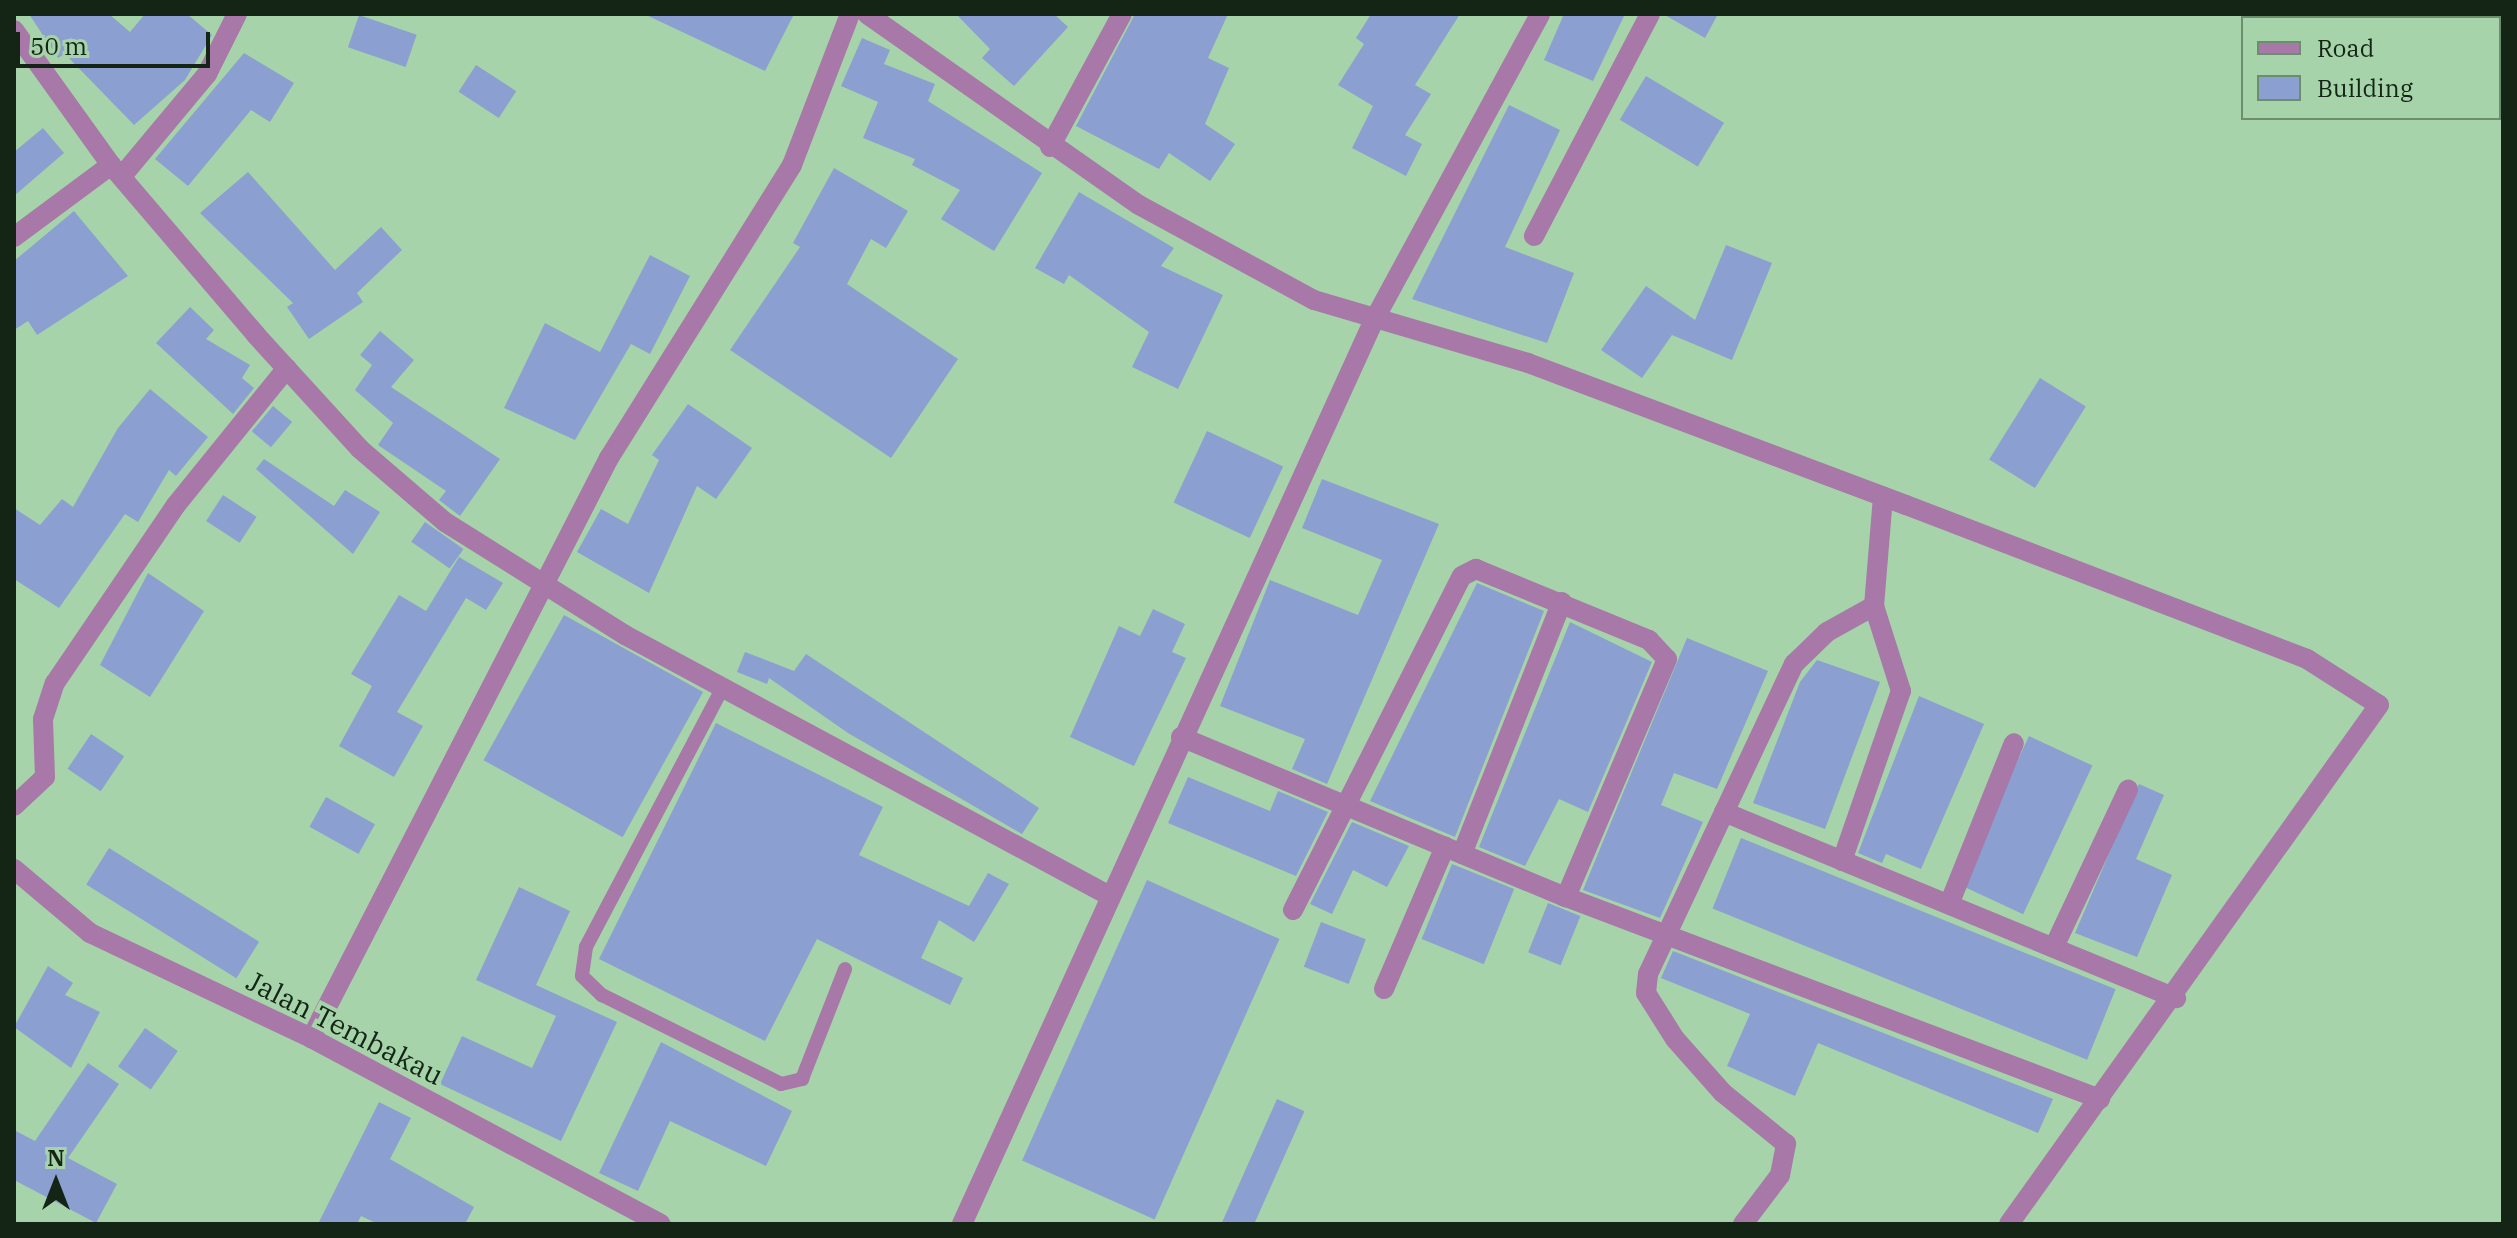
<!DOCTYPE html>
<style>
body{margin:0}
#map{position:relative;width:2517px;height:1238px;overflow:hidden;background:#a6d3a9;font-family:"IBM Plex Serif",serif}
div>[style]{position:absolute}
.building>*{inset:0;background:#8ba0d0;transform-origin:0 0}
.lane>*{height:14px;margin:-7px;padding:0 7px;transform-origin:7px;border-radius:7px;background:#a778a8}
.street>*{height:20px;margin:-10px;padding:0 10px;transform-origin:10px;border-radius:10px;background:#a778a8}
span{translate:-50% -50%;white-space:nowrap;text-align:center;line-height:1.15;-webkit-text-stroke:8px #a6d3a9;paint-order:stroke}
.street-label{font-size:28px;color:#142516}
.frame{position:absolute;inset:0;border:16px solid #142516;pointer-events:none}
.legend{position:absolute;left:2241px;top:16px;width:260px;height:104px;box-sizing:border-box;background:#a6d3a9;border:2px solid #6c8d6e;margin:0;padding:10px 14px;list-style:none;font-size:24px;color:#142516}
.legend li{display:flex;align-items:center;gap:16px;height:40px}
.legend b{width:40px;border:2px solid #6c8d6e}
.north{position:absolute;left:16px;top:1142px;width:80px;height:80px;-webkit-text-stroke:6px #a6d3a9;paint-order:stroke;rotate:0deg;font-size:22px;font-weight:700;line-height:32px;text-align:center;color:#142516}
.north::after{content:'';display:block;margin:auto;width:28px;height:36px;background:#142516;clip-path:polygon(50% 0,100% 100%,50% 72%,0 100%)}
.scale{position:absolute;left:16px;top:32px;width:194px;height:36px;box-sizing:border-box;border:4px solid #142516;border-top:0;padding-left:10px;font-size:24px;line-height:28px;white-space:nowrap;color:#142516;-webkit-text-stroke:6px #a6d3a9;paint-order:stroke}
</style>
<div id="map">
<div class="building">
<div style="clip-path:polygon(29px 14px,109px 14px,130px 32px,145px 14px,187px 14px,212px 35px,185px 80px,134px 125px,65px 54px,58px 58px)"></div>
<div style="clip-path:polygon(644px 14px,794px 14px,765px 71px)"></div>
<div style="clip-path:polygon(956px 14px,1054px 14px,1068px 27px,1014px 86px,982px 58px,990px 49px)"></div>
<div style="clip-path:polygon(1135px 14px,1228px 14px,1208px 58px,1229px 68px,1205px 124px,1235px 144px,1210px 181px,1169px 153px,1159px 169px,1076px 126px)"></div>
<div style="clip-path:polygon(1371px 14px,1460px 14px,1415px 85px,1431px 94px,1405px 135px,1422px 144px,1406px 176px,1352px 148px,1373px 106px,1338px 85px,1364px 44px,1356px 38px)"></div>
<div style="clip-path:polygon(1564px 14px,1625px 14px,1593px 81px,1544px 60px)"></div>
<div style="clip-path:polygon(1663px 14px,1718px 14px,1705px 38px)"></div>
<div style="left:359px;top:15px;width:61px;height:34px;rotate:19deg"></div>
<div style="clip-path:polygon(862px 38px,890px 50px,884px 64px,935px 84px,928px 101px,1042px 173px,994px 251px,941px 219px,960px 190px,912px 165px,915px 159px,863px 138px,878px 102px,841px 86px)"></div>
<div style="clip-path:polygon(244px 53px,294px 83px,270px 122px,251px 110px,188px 186px,155px 159px)"></div>
<div style="left:476px;top:65px;width:48px;height:32px;rotate:33deg"></div>
<div style="left:1646px;top:76px;width:91px;height:51px;rotate:31deg"></div>
<div style="clip-path:polygon(1509px 105px,1560px 130px,1505px 247px,1574px 273px,1547px 343px,1412px 299px)"></div>
<div style="clip-path:polygon(43px 128px,64px 153px,14px 196px,14px 152px)"></div>
<div style="clip-path:polygon(834px 168px,908px 211px,886px 248px,871px 239px,847px 284px,958px 359px,891px 458px,730px 350px,800px 247px,793px 243px)"></div>
<div style="clip-path:polygon(248px 172px,335px 270px,381px 227px,402px 250px,357px 293px,363px 302px,309px 339px,287px 307px,293px 303px,200px 213px)"></div>
<div style="clip-path:polygon(1079px 192px,1174px 248px,1161px 266px,1223px 295px,1178px 389px,1132px 367px,1149px 332px,1069px 275px,1064px 284px,1035px 268px)"></div>
<div style="clip-path:polygon(74px 211px,128px 276px,37px 335px,28px 321px,14px 330px,14px 261px)"></div>
<div style="clip-path:polygon(1726px 245px,1772px 263px,1732px 360px,1672px 335px,1642px 378px,1601px 350px,1646px 286px,1695px 320px)"></div>
<div style="clip-path:polygon(650px 255px,690px 276px,650px 354px,631px 344px,575px 440px,504px 408px,545px 323px,600px 352px)"></div>
<div style="clip-path:polygon(190px 307px,214px 330px,206px 339px,250px 365px,242px 378px,254px 388px,233px 414px,156px 343px)"></div>
<div style="clip-path:polygon(380px 331px,414px 360px,391px 387px,500px 459px,460px 516px,439px 500px,446px 491px,378px 445px,393px 423px,355px 390px,372px 365px,360px 355px)"></div>
<div style="left:2040px;top:378px;width:54px;height:96px;rotate:32deg"></div>
<div style="clip-path:polygon(150px 389px,208px 437px,176px 476px,169px 470px,138px 522px,125px 514px,59px 608px,14px 579px,14px 508px,40px 525px,62px 499px,73px 507px,118px 428px)"></div>
<div style="clip-path:polygon(688px 404px,752px 448px,716px 499px,697px 486px,649px 593px,577px 552px,601px 509px,628px 524px,659px 460px,652px 455px)"></div>
<div style="left:273px;top:406px;width:25px;height:33px;rotate:40deg"></div>
<div style="left:1207px;top:431px;width:84px;height:79px;rotate:25deg"></div>
<div style="clip-path:polygon(264px 459px,334px 506px,345px 490px,380px 512px,353px 554px,256px 469px)"></div>
<div style="clip-path:polygon(1322px 479px,1439px 524px,1327px 784px,1292px 769px,1305px 739px,1220px 706px,1270px 580px,1358px 615px,1382px 560px,1302px 528px)"></div>
<div style="left:223px;top:495px;width:40px;height:31px;rotate:33deg"></div>
<div style="left:425px;top:522px;width:47px;height:24px;rotate:35deg"></div>
<div style="clip-path:polygon(459px 557px,503px 583px,486px 610px,466px 598px,397px 712px,423px 726px,394px 777px,339px 746px,372px 686px,351px 674px,399px 595px,426px 611px)"></div>
<div style="clip-path:polygon(148px 573px,204px 611px,150px 697px,100px 665px)"></div>
<div style="clip-path:polygon(1477px 583px,1544px 611px,1455px 837px,1370px 801px)"></div>
<div style="clip-path:polygon(1153px 609px,1185px 624px,1172px 652px,1186px 658px,1134px 766px,1070px 737px,1119px 626px,1140px 636px)"></div>
<div style="left:564px;top:615px;width:159px;height:166px;rotate:29deg"></div>
<div style="clip-path:polygon(1570px 622px,1652px 662px,1559px 880px,1588px 812px,1559px 799px,1525px 866px,1479px 847px)"></div>
<div style="clip-path:polygon(1687px 638px,1768px 671px,1717px 789px,1674px 773px,1661px 805px,1703px 822px,1660px 918px,1583px 890px)"></div>
<div style="clip-path:polygon(745px 652px,794px 671px,806px 654px,1039px 808px,1022px 834px,848px 733px,769px 678px,767px 684px,737px 672px)"></div>
<div style="clip-path:polygon(1817px 660px,1880px 682px,1825px 829px,1753px 803px,1800px 682px)"></div>
<div style="clip-path:polygon(1919px 696px,1984px 724px,1921px 869px,1886px 854px,1882px 863px,1858px 853px)"></div>
<div style="clip-path:polygon(716px 723px,883px 807px,859px 855px,969px 906px,988px 873px,1009px 884px,974px 942px,939px 920px,921px 958px,963px 978px,950px 1005px,817px 939px,765px 1041px,599px 959px)"></div>
<div style="left:91px;top:734px;width:40px;height:42px;rotate:34deg"></div>
<div style="left:2029px;top:736px;width:70px;height:164px;rotate:25deg"></div>
<div style="clip-path:polygon(1188px 777px,1270px 811px,1278px 791px,1328px 812px,1296px 876px,1168px 823px)"></div>
<div style="clip-path:polygon(2139px 784px,2164px 795px,2136px 859px,2172px 875px,2137px 957px,2075px 933px)"></div>
<div style="left:326px;top:797px;width:56px;height:34px;rotate:29deg"></div>
<div style="clip-path:polygon(1352px 822px,1409px 846px,1387px 887px,1353px 870px,1332px 914px,1310px 904px)"></div>
<div style="left:1741px;top:838px;width:404px;height:76px;rotate:22deg"></div>
<div style="left:109px;top:848px;width:177px;height:43px;rotate:32deg"></div>
<div style="left:1452px;top:864px;width:67px;height:81px;rotate:22deg"></div>
<div style="left:1147px;top:880px;width:145px;height:307px;rotate:24deg"></div>
<div style="clip-path:polygon(519px 887px,570px 911px,536px 985px,617px 1022px,561px 1141px,440px 1084px,462px 1036px,532px 1068px,556px 1016px,476px 980px)"></div>
<div style="left:1548px;top:903px;width:35px;height:53px;rotate:22deg"></div>
<div style="left:1321px;top:922px;width:48px;height:48px;rotate:21deg"></div>
<div style="clip-path:polygon(1673px 951px,2053px 1099px,2038px 1133px,1818px 1043px,1795px 1096px,1727px 1066px,1750px 1014px,1661px 978px)"></div>
<div style="clip-path:polygon(48px 966px,73px 983px,65px 995px,100px 1012px,71px 1068px,14px 1027px)"></div>
<div style="left:145px;top:1028px;width:40px;height:47px;rotate:35deg"></div>
<div style="clip-path:polygon(661px 1042px,792px 1111px,766px 1166px,670px 1121px,638px 1191px,599px 1173px)"></div>
<div style="clip-path:polygon(88px 1063px,119px 1084px,68px 1158px,117px 1184px,96px 1223px,14px 1180px,14px 1130px,35px 1141px)"></div>
<div style="left:1277px;top:1099px;width:30px;height:135px;rotate:24deg"></div>
<div style="clip-path:polygon(379px 1102px,411px 1118px,390px 1159px,474px 1207px,465px 1224px,378px 1224px,361px 1216px,357px 1224px,318px 1224px)"></div>
</div>
<div class="lane">
<div style="left:723px;top:687px;width:294px;rotate:117.8deg"></div>
<div style="left:586px;top:947px;width:29px;rotate:98deg"></div>
<div style="left:582px;top:976px;width:28px;rotate:44deg"></div>
<div style="left:602px;top:995px;width:200px;rotate:26.4deg"></div>
<div style="left:781px;top:1084px;width:22px;rotate:-13deg"></div>
<div style="left:802px;top:1079px;width:118px;rotate:-68.6deg"></div>
</div>
<div class="street">
<div style="left:867px;top:14px;width:332px;rotate:35.1deg"></div>
<div style="left:1139px;top:205px;width:199px;rotate:28.5deg"></div>
<div style="left:1314px;top:300px;width:223px;rotate:16.4deg"></div>
<div style="left:1528px;top:363px;width:404px;rotate:20.6deg"></div>
<div style="left:1906px;top:505px;width:430px;rotate:21deg"></div>
<div style="left:2307px;top:659px;width:85px;rotate:32.6deg"></div>
<div style="left:2379px;top:705px;width:637px;rotate:125.49deg"></div>
<div style="left:14px;top:30px;width:166px;rotate:54.3deg"></div>
<div style="left:111px;top:165px;width:223px;rotate:49.5deg"></div>
<div style="left:256px;top:335px;width:154px;rotate:47.6deg"></div>
<div style="left:360px;top:449px;width:112px;rotate:40.7deg"></div>
<div style="left:445px;top:522px;width:213px;rotate:32.1deg"></div>
<div style="left:625px;top:635px;width:549px;rotate:28.29deg"></div>
<div style="left:1050px;top:147px;width:151px;rotate:-61.6deg"></div>
<div style="left:122px;top:176px;width:133px;rotate:-50.2deg"></div>
<div style="left:207px;top:74px;width:67px;rotate:-63.4deg"></div>
<div style="left:1534px;top:236px;width:250px;rotate:-62.4deg"></div>
<div style="left:14px;top:237px;width:121px;rotate:-36.6deg"></div>
<div style="left:1181px;top:737px;width:417px;rotate:22.6deg"></div>
<div style="left:1566px;top:897px;width:571px;rotate:20.72deg"></div>
<div style="left:14px;top:806px;width:42px;rotate:-43.1deg"></div>
<div style="left:45px;top:777px;width:58px;rotate:-92deg"></div>
<div style="left:43px;top:719px;width:38px;rotate:-72deg"></div>
<div style="left:55px;top:683px;width:215px;rotate:-55.8deg"></div>
<div style="left:176px;top:505px;width:176px;rotate:-51deg"></div>
<div style="left:1724px;top:812px;width:489px;rotate:22.4deg"></div>
<div style="left:1462px;top:854px;width:271px;rotate:-68.4deg"></div>
<div style="left:1842px;top:861px;width:180px;rotate:-70.9deg"></div>
<div style="left:1901px;top:691px;width:89px;rotate:-107.6deg"></div>
<div style="left:1874px;top:606px;width:110px;rotate:-85.3deg"></div>
<div style="left:14px;top:869px;width:99px;rotate:40.1deg"></div>
<div style="left:90px;top:933px;width:245px;rotate:25.4deg"></div>
<div style="left:311px;top:1038px;width:396px;rotate:28deg"></div>
<div style="left:1950px;top:902px;width:171px;rotate:-68.1deg"></div>
<div style="left:1293px;top:910px;width:374px;rotate:-63.2deg"></div>
<div style="left:1462px;top:576px;width:16px;rotate:-27deg"></div>
<div style="left:1476px;top:569px;width:187px;rotate:22.3deg"></div>
<div style="left:1649px;top:640px;width:26px;rotate:47deg"></div>
<div style="left:1667px;top:659px;width:259px;rotate:113deg"></div>
<div style="left:2054px;top:947px;width:174px;rotate:-64.8deg"></div>
<div style="left:1384px;top:989px;width:155px;rotate:-66.8deg"></div>
<div style="left:311px;top:1038px;width:652px;rotate:-62.81deg"></div>
<div style="left:609px;top:458px;width:345px;rotate:-58deg"></div>
<div style="left:792px;top:165px;width:162px;rotate:-69deg"></div>
<div style="left:962px;top:1224px;width:991px;rotate:-65.5deg"></div>
<div style="left:1373px;top:322px;width:350px;rotate:-61.5deg"></div>
<div style="left:1743px;top:1224px;width:61px;rotate:-52.9deg"></div>
<div style="left:1780px;top:1175px;width:32px;rotate:-79deg"></div>
<div style="left:1786px;top:1144px;width:81px;rotate:-141deg"></div>
<div style="left:1723px;top:1093px;width:72px;rotate:-131.6deg"></div>
<div style="left:1675px;top:1039px;width:54px;rotate:-122.2deg"></div>
<div style="left:1646px;top:993px;width:19px;rotate:-84deg"></div>
<div style="left:1648px;top:974px;width:343px;rotate:-64.8deg"></div>
<div style="left:1794px;top:664px;width:46px;rotate:-44.1deg"></div>
<div style="left:1827px;top:632px;width:54px;rotate:-29deg"></div>
</div>
<div class="street-label">
<span style="left:345px;top:1028px;rotate:27deg">Jalan Tembakau</span>
</div>
<div class="frame"></div>
<ul class="legend">
<li><b style="height:10px;background:#a778a8"></b>Road</li>
<li><b style="height:22px;background:#8ba0d0"></b>Building</li>
</ul>
<div class="north">N</div>
<div class="scale">50 m</div>
</div>
